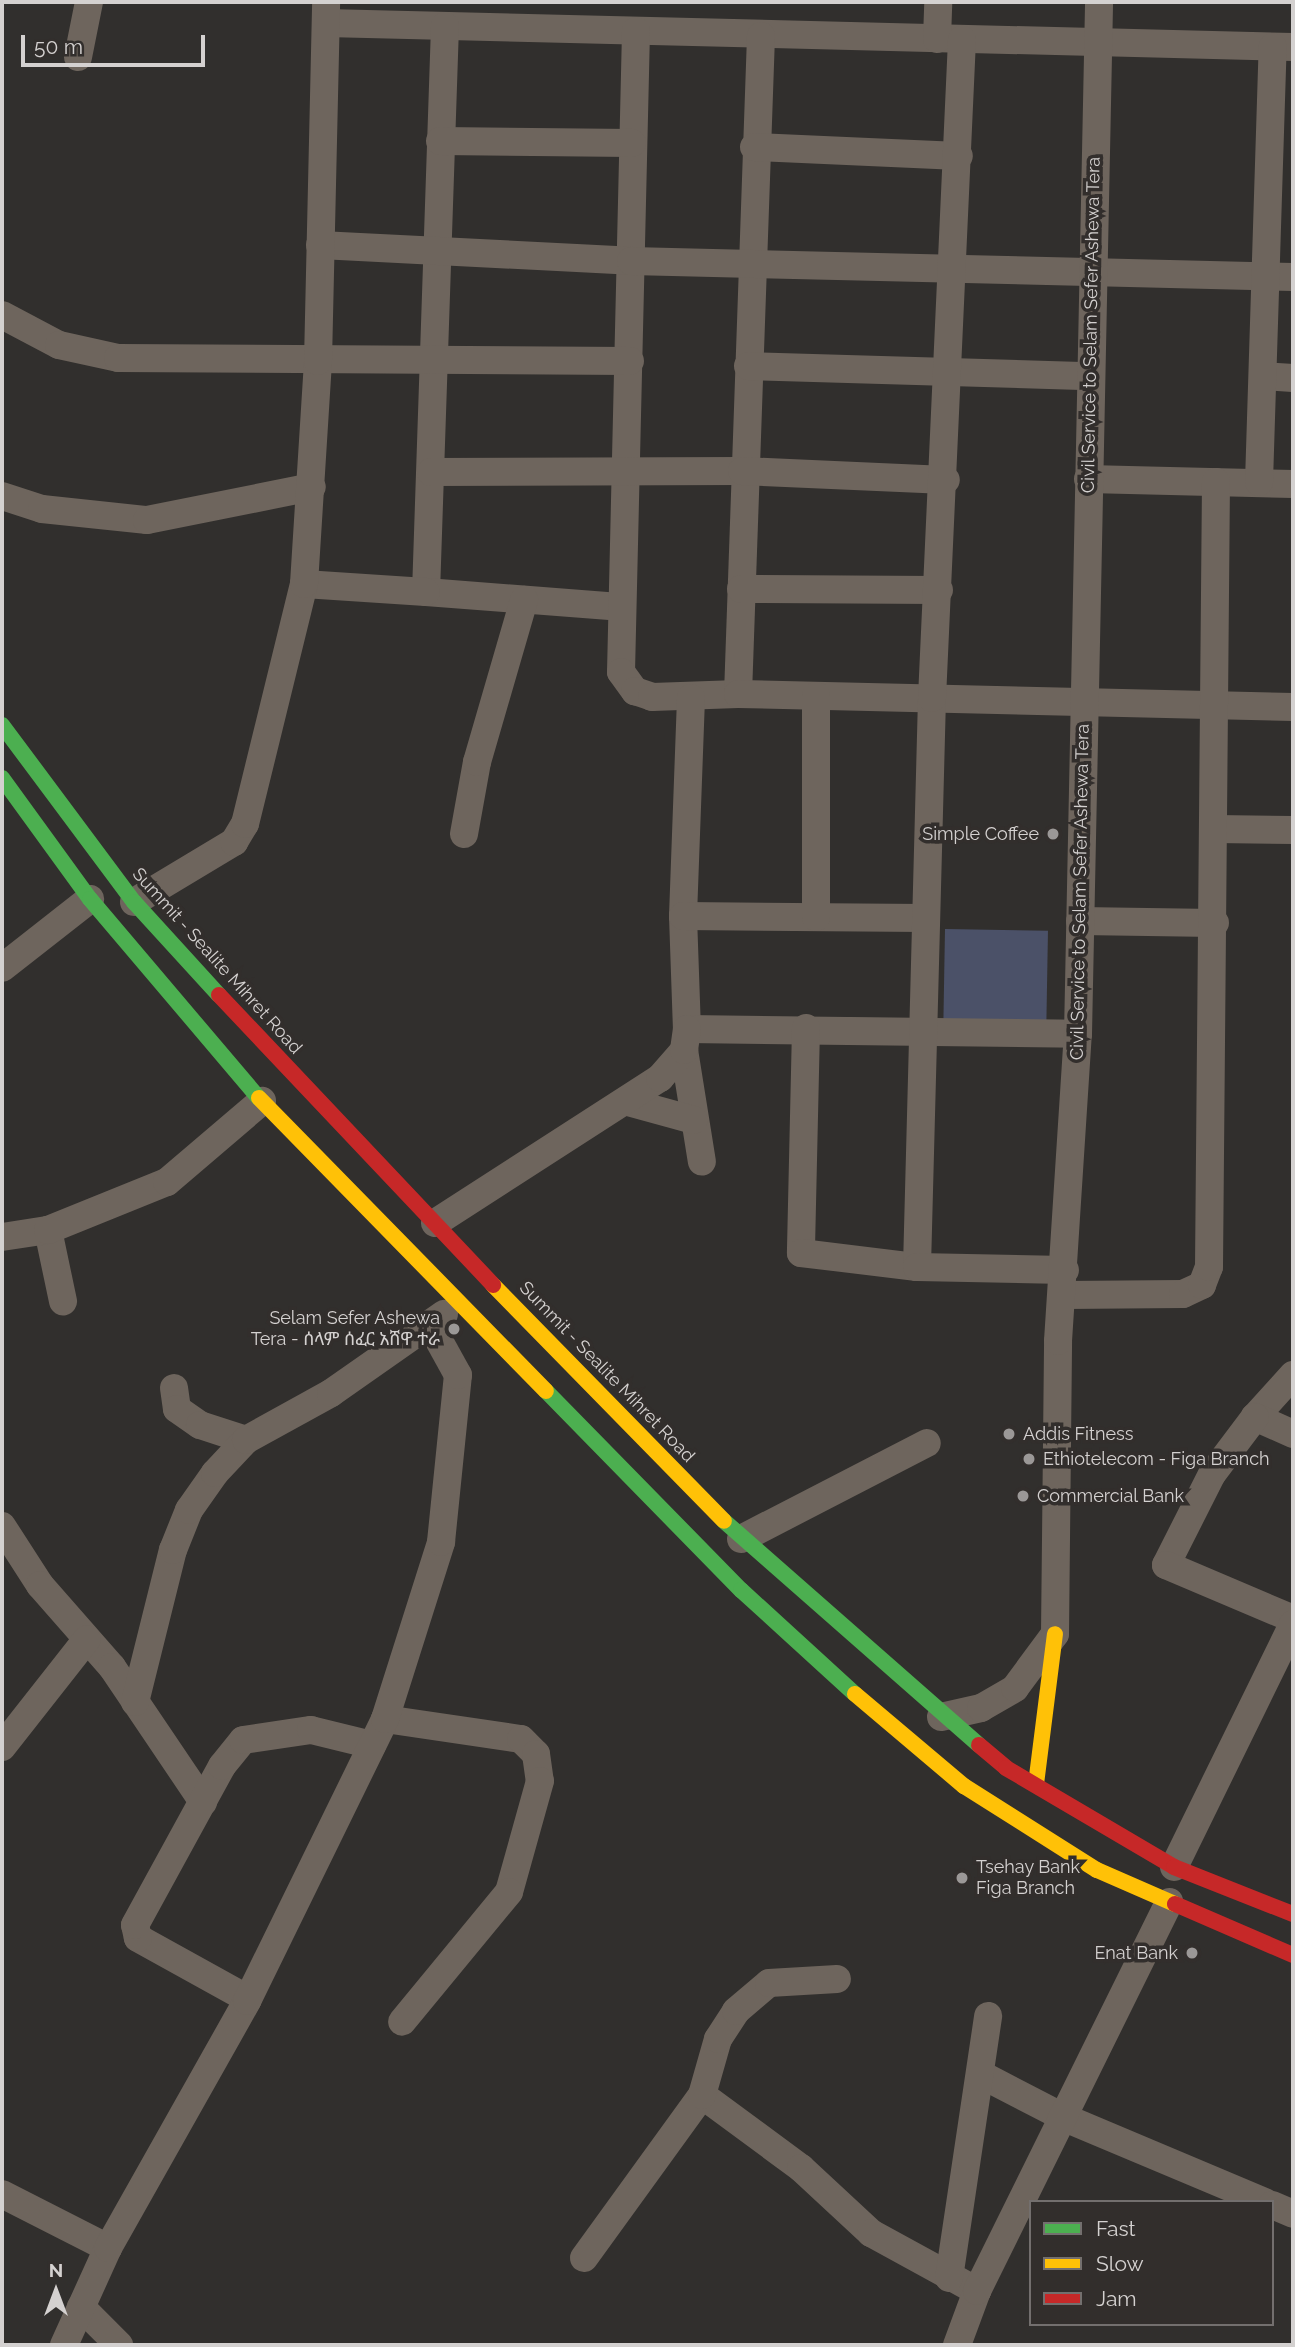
<!DOCTYPE html>
<meta charset="utf-8">
<style>
body{margin:0}
#map{position:relative;width:1295px;height:2347px;overflow:hidden;background:#312f2d;font-family:Raleway,"Noto Sans Ethiopic",sans-serif}
div>[style]{position:absolute}
.green>*{inset:0;background:#4b5168;transform-origin:0 0}
.street>*{height:28px;margin:-14px;padding:0 14px;transform-origin:14px;border-radius:14px;background:#6e655d}
.fast>*{height:16px;margin:-8px;padding:0 8px;transform-origin:8px;border-radius:8px;background:#4caf50}
.slow>*{height:16px;margin:-8px;padding:0 8px;transform-origin:8px;border-radius:8px;background:#ffc107}
.jam>*{height:16px;margin:-8px;padding:0 8px;transform-origin:8px;border-radius:8px;background:#c62828}
.dots>*{width:19px;height:19px;translate:-50% -50%;box-sizing:border-box;border:4px solid #322e2c;border-radius:50%}
span{translate:-50% -50%;white-space:nowrap;text-align:center;line-height:1.15;-webkit-text-stroke:7px #322e2c;paint-order:stroke}
.street-label{font-size:18px;color:#d4d1d0}
.poi-label{font-size:18px;color:#d4d1d0}
.right{translate:-100% -50%;text-align:right}
.left{translate:0 -50%;text-align:left}
.frame{position:absolute;inset:0;border:4px solid #d4d1d0;pointer-events:none}
.legend{position:absolute;left:1029px;top:2200px;width:245px;height:126px;box-sizing:border-box;background:#322e2c;border:2px solid #736f6e;margin:0;padding:9px 12px;list-style:none;font-size:21px;color:#d4d1d0}
.legend li{display:flex;align-items:center;gap:14px;height:35px}
.legend b{width:35px;border:2px solid #736f6e}
.north{position:absolute;left:21px;top:2256px;width:70px;height:70px;-webkit-text-stroke:5px #322e2c;paint-order:stroke;rotate:0deg;font-size:19px;font-weight:700;line-height:28px;text-align:center;color:#d4d1d0}
.north::after{content:'';display:block;margin:auto;width:24px;height:32px;background:#d4d1d0;clip-path:polygon(50% 0,100% 100%,50% 72%,0 100%)}
.scale{position:absolute;left:21px;top:35px;width:184px;height:32px;box-sizing:border-box;border:4px solid #d4d1d0;border-top:0;padding-left:9px;font-size:21px;line-height:24px;white-space:nowrap;color:#d4d1d0;-webkit-text-stroke:5px #322e2c;paint-order:stroke}
</style>
<div id="map">
<div class="green">
<div style="left:945px;top:929px;width:103px;height:92px;rotate:1deg"></div>
</div>
<div class="street">
<div style="left:326px;top:23px;width:967px;rotate:1.42deg"></div>
<div style="left:445px;top:26px;width:566px;rotate:91.92deg"></div>
<div style="left:426px;top:592px;width:194px;rotate:4.4deg"></div>
<div style="left:636px;top:31px;width:641px;rotate:91.34deg"></div>
<div style="left:621px;top:672px;width:24px;rotate:54deg"></div>
<div style="left:635px;top:691px;width:18px;rotate:19deg"></div>
<div style="left:652px;top:697px;width:86px;rotate:-2deg"></div>
<div style="left:761px;top:36px;width:658px;rotate:92deg"></div>
<div style="left:738px;top:694px;width:555px;rotate:1.34deg"></div>
<div style="left:937px;top:39px;width:37px;rotate:-88deg"></div>
<div style="left:78px;top:57px;width:56px;rotate:-78.7deg"></div>
<div style="left:440px;top:141px;width:192px;rotate:0.6deg"></div>
<div style="left:754px;top:147px;width:205px;rotate:2.5deg"></div>
<div style="left:320px;top:245px;width:311px;rotate:2.9deg"></div>
<div style="left:631px;top:261px;width:662px;rotate:1.38deg"></div>
<div style="left:2px;top:315px;width:64px;rotate:27.8deg"></div>
<div style="left:59px;top:345px;width:60px;rotate:12.4deg"></div>
<div style="left:118px;top:358px;width:512px;rotate:0.34deg"></div>
<div style="left:748px;top:366px;width:342px;rotate:1.7deg"></div>
<div style="left:1264px;top:376px;width:29px;rotate:4deg"></div>
<div style="left:431px;top:472px;width:311px;rotate:-0.2deg"></div>
<div style="left:742px;top:471px;width:204px;rotate:2.5deg"></div>
<div style="left:1088px;top:479px;width:205px;rotate:1.4deg"></div>
<div style="left:1259px;top:482px;width:435px;rotate:-88.2deg"></div>
<div style="left:2px;top:496px;width:42px;rotate:18deg"></div>
<div style="left:42px;top:509px;width:106px;rotate:6deg"></div>
<div style="left:147px;top:520px;width:168px;rotate:-11.3deg"></div>
<div style="left:304px;top:584px;width:122px;rotate:3.8deg"></div>
<div style="left:741px;top:589px;width:198px;rotate:0.3deg"></div>
<div style="left:691px;top:698px;width:218px;rotate:92.1deg"></div>
<div style="left:683px;top:916px;width:113px;rotate:88deg"></div>
<div style="left:687px;top:1029px;width:391px;rotate:0.7deg"></div>
<div style="left:1215px;top:829px;width:78px;rotate:0.7deg"></div>
<div style="left:464px;top:834px;width:73px;rotate:-79.8deg"></div>
<div style="left:477px;top:762px;width:169px;rotate:-73.8deg"></div>
<div style="left:134px;top:902px;width:117px;rotate:-31deg"></div>
<div style="left:234px;top:842px;width:21px;rotate:-59deg"></div>
<div style="left:245px;top:824px;width:247px;rotate:-76.2deg"></div>
<div style="left:304px;top:584px;width:223px;rotate:-86.4deg"></div>
<div style="left:318px;top:361px;width:359px;rotate:-88.7deg"></div>
<div style="left:683px;top:916px;width:242px;rotate:0.5deg"></div>
<div style="left:816px;top:917px;width:221px;rotate:-90deg"></div>
<div style="left:1080px;top:921px;width:135px;rotate:0.8deg"></div>
<div style="left:2px;top:968px;width:112px;rotate:-38.1deg"></div>
<div style="left:806px;top:1028px;width:225px;rotate:91.3deg"></div>
<div style="left:801px;top:1253px;width:117px;rotate:6.9deg"></div>
<div style="left:917px;top:1267px;width:569px;rotate:-88.49deg"></div>
<div style="left:932px;top:698px;width:659px;rotate:-87.39deg"></div>
<div style="left:684px;top:1050px;width:113px;rotate:80.9deg"></div>
<div style="left:628px;top:1102px;width:68px;rotate:15.3deg"></div>
<div style="left:435px;top:1223px;width:268px;rotate:-32.8deg"></div>
<div style="left:660px;top:1078px;width:37px;rotate:-49deg"></div>
<div style="left:684px;top:1050px;width:21px;rotate:-82deg"></div>
<div style="left:48px;top:1230px;width:73px;rotate:78.1deg"></div>
<div style="left:2px;top:1237px;width:47px;rotate:-8.7deg"></div>
<div style="left:48px;top:1230px;width:128px;rotate:-22deg"></div>
<div style="left:167px;top:1182px;width:125px;rotate:-40.5deg"></div>
<div style="left:917px;top:1267px;width:148px;rotate:1.2deg"></div>
<div style="left:1065px;top:1295px;width:118px;rotate:-0.5deg"></div>
<div style="left:1183px;top:1294px;width:21px;rotate:-25deg"></div>
<div style="left:1202px;top:1285px;width:19px;rotate:-69deg"></div>
<div style="left:1209px;top:1267px;width:785px;rotate:-89.49deg"></div>
<div style="left:174px;top:1388px;width:21px;rotate:82deg"></div>
<div style="left:177px;top:1409px;width:28px;rotate:35deg"></div>
<div style="left:200px;top:1425px;width:48px;rotate:18.1deg"></div>
<div style="left:1255px;top:1417px;width:57px;rotate:-47.9deg"></div>
<div style="left:1293px;top:1434px;width:42px;rotate:-155.9deg"></div>
<div style="left:1255px;top:1417px;width:71px;rotate:127deg"></div>
<div style="left:1212px;top:1474px;width:102px;rotate:116.8deg"></div>
<div style="left:1166px;top:1565px;width:138px;rotate:23deg"></div>
<div style="left:2px;top:1526px;width:70px;rotate:57.2deg"></div>
<div style="left:40px;top:1585px;width:109px;rotate:48.7deg"></div>
<div style="left:112px;top:1667px;width:163px;rotate:56deg"></div>
<div style="left:741px;top:1539px;width:209px;rotate:-27.3deg"></div>
<div style="left:135px;top:1702px;width:157px;rotate:-76deg"></div>
<div style="left:173px;top:1550px;width:43px;rotate:-68.2deg"></div>
<div style="left:189px;top:1510px;width:45px;rotate:-54.9deg"></div>
<div style="left:215px;top:1473px;width:45px;rotate:-46.8deg"></div>
<div style="left:246px;top:1440px;width:97px;rotate:-28.9deg"></div>
<div style="left:331px;top:1393px;width:138px;rotate:-35deg"></div>
<div style="left:941px;top:1717px;width:41px;rotate:-12.7deg"></div>
<div style="left:981px;top:1708px;width:39px;rotate:-30deg"></div>
<div style="left:1015px;top:1688px;width:67px;rotate:-53.5deg"></div>
<div style="left:1055px;top:1634px;width:293px;rotate:-89.4deg"></div>
<div style="left:1058px;top:1341px;width:308px;rotate:-86.3deg"></div>
<div style="left:1078px;top:1034px;width:1032px;rotate:-88.83deg"></div>
<div style="left:385px;top:1719px;width:137px;rotate:8.4deg"></div>
<div style="left:521px;top:1739px;width:21px;rotate:45deg"></div>
<div style="left:536px;top:1754px;width:27px;rotate:82deg"></div>
<div style="left:540px;top:1781px;width:115px;rotate:105.6deg"></div>
<div style="left:509px;top:1892px;width:168px;rotate:129.5deg"></div>
<div style="left:2px;top:1747px;width:137px;rotate:-51.8deg"></div>
<div style="left:1174px;top:1867px;width:271px;rotate:-63.9deg"></div>
<div style="left:248px;top:1999px;width:126px;rotate:-151deg"></div>
<div style="left:138px;top:1938px;width:13px;rotate:-103deg"></div>
<div style="left:135px;top:1925px;width:181px;rotate:-61.3deg"></div>
<div style="left:222px;top:1766px;width:33px;rotate:-51deg"></div>
<div style="left:243px;top:1740px;width:69px;rotate:-8.4deg"></div>
<div style="left:311px;top:1730px;width:63px;rotate:13.8deg"></div>
<div style="left:980px;top:2074px;width:96px;rotate:27.4deg"></div>
<div style="left:1065px;top:2118px;width:217px;rotate:22.8deg"></div>
<div style="left:702px;top:2095px;width:123px;rotate:36.4deg"></div>
<div style="left:801px;top:2168px;width:96px;rotate:42.9deg"></div>
<div style="left:871px;top:2233px;width:121px;rotate:28.7deg"></div>
<div style="left:2px;top:2194px;width:119px;rotate:27deg"></div>
<div style="left:1272px;top:2205px;width:23px;rotate:23deg"></div>
<div style="left:584px;top:2258px;width:201px;rotate:-54.1deg"></div>
<div style="left:702px;top:2095px;width:58px;rotate:-74.1deg"></div>
<div style="left:718px;top:2039px;width:33px;rotate:-57deg"></div>
<div style="left:736px;top:2011px;width:43px;rotate:-40.3deg"></div>
<div style="left:769px;top:1983px;width:68px;rotate:-3.4deg"></div>
<div style="left:949px;top:2278px;width:265px;rotate:-81.5deg"></div>
<div style="left:81px;top:2307px;width:54px;rotate:45deg"></div>
<div style="left:64px;top:2345px;width:107px;rotate:-65.6deg"></div>
<div style="left:108px;top:2248px;width:283px;rotate:-60.6deg"></div>
<div style="left:247px;top:2001px;width:314px;rotate:-63.9deg"></div>
<div style="left:385px;top:1719px;width:186px;rotate:-72.4deg"></div>
<div style="left:441px;top:1542px;width:168px;rotate:-84.2deg"></div>
<div style="left:458px;top:1375px;width:56px;rotate:-118.9deg"></div>
<div style="left:957px;top:2345px;width:58px;rotate:-69.7deg"></div>
<div style="left:977px;top:2291px;width:434px;rotate:-63.7deg"></div>
</div>
<div class="fast">
<div style="left:2px;top:725px;width:221px;rotate:53.3deg"></div>
<div style="left:134px;top:902px;width:126px;rotate:47.6deg"></div>
<div style="left:2px;top:778px;width:150px;rotate:54deg"></div>
<div style="left:90px;top:899px;width:261px;rotate:49.7deg"></div>
<div style="left:546px;top:1391px;width:279px;rotate:45.6deg"></div>
<div style="left:741px;top:1590px;width:154px;rotate:42.4deg"></div>
<div style="left:724px;top:1521px;width:339px;rotate:41.3deg"></div>
</div>
<div class="slow">
<div style="left:259px;top:1098px;width:410px;rotate:45.6deg"></div>
<div style="left:493px;top:1285px;width:330px;rotate:45.6deg"></div>
<div style="left:855px;top:1694px;width:143px;rotate:40.2deg"></div>
<div style="left:964px;top:1786px;width:157px;rotate:32.3deg"></div>
<div style="left:1097px;top:1870px;width:85px;rotate:23.6deg"></div>
<div style="left:1036px;top:1784px;width:151px;rotate:-82.8deg"></div>
</div>
<div class="jam">
<div style="left:219px;top:995px;width:399px;rotate:46.6deg"></div>
<div style="left:979px;top:1745px;width:35px;rotate:40deg"></div>
<div style="left:1006px;top:1768px;width:195px;rotate:30.5deg"></div>
<div style="left:1174px;top:1867px;width:128px;rotate:21.6deg"></div>
<div style="left:1175px;top:1904px;width:129px;rotate:23.4deg"></div>
</div>
<div class="dots">
<div style="left:1053px;top:834px;background:#9b9897"></div>
<div style="left:454px;top:1329px;background:#9b9897"></div>
<div style="left:1009px;top:1434px;background:#9b9897"></div>
<div style="left:1029px;top:1459px;background:#9b9897"></div>
<div style="left:1023px;top:1496px;background:#9b9897"></div>
<div style="left:962px;top:1878px;background:#9b9897"></div>
<div style="left:1192px;top:1953px;background:#9b9897"></div>
</div>
<div class="street-label">
<span style="left:1091px;top:325px;rotate:-89deg">Civil Service to Selam Sefer Ashewa Tera</span>
<span style="left:1080px;top:892px;rotate:-89deg">Civil Service to Selam Sefer Ashewa Tera</span>
<span style="left:217px;top:961px;rotate:48deg">Summit - Sealite Mihret Road</span>
<span style="left:607px;top:1372px;rotate:46deg">Summit - Sealite Mihret Road</span>
</div>
<div class="poi-label">
<span class="right" style="left:1039px;top:834px">Simple Coffee</span>
<span class="right" style="left:440px;top:1329px">Selam Sefer Ashewa<br>Tera - ሰላም ሰፈር አሸዋ ተራ</span>
<span class="left" style="left:1023px;top:1434px">Addis Fitness</span>
<span class="left" style="left:1043px;top:1459px">Ethiotelecom - Figa Branch</span>
<span class="left" style="left:1037px;top:1496px">Commercial Bank</span>
<span class="left" style="left:976px;top:1878px">Tsehay Bank<br>Figa Branch</span>
<span class="right" style="left:1178px;top:1953px">Enat Bank</span>
</div>
<div class="frame"></div>
<ul class="legend">
<li><b style="height:9px;background:#4caf50"></b>Fast</li>
<li><b style="height:9px;background:#ffc107"></b>Slow</li>
<li><b style="height:9px;background:#c62828"></b>Jam</li>
</ul>
<div class="north">N</div>
<div class="scale">50 m</div>
</div>
